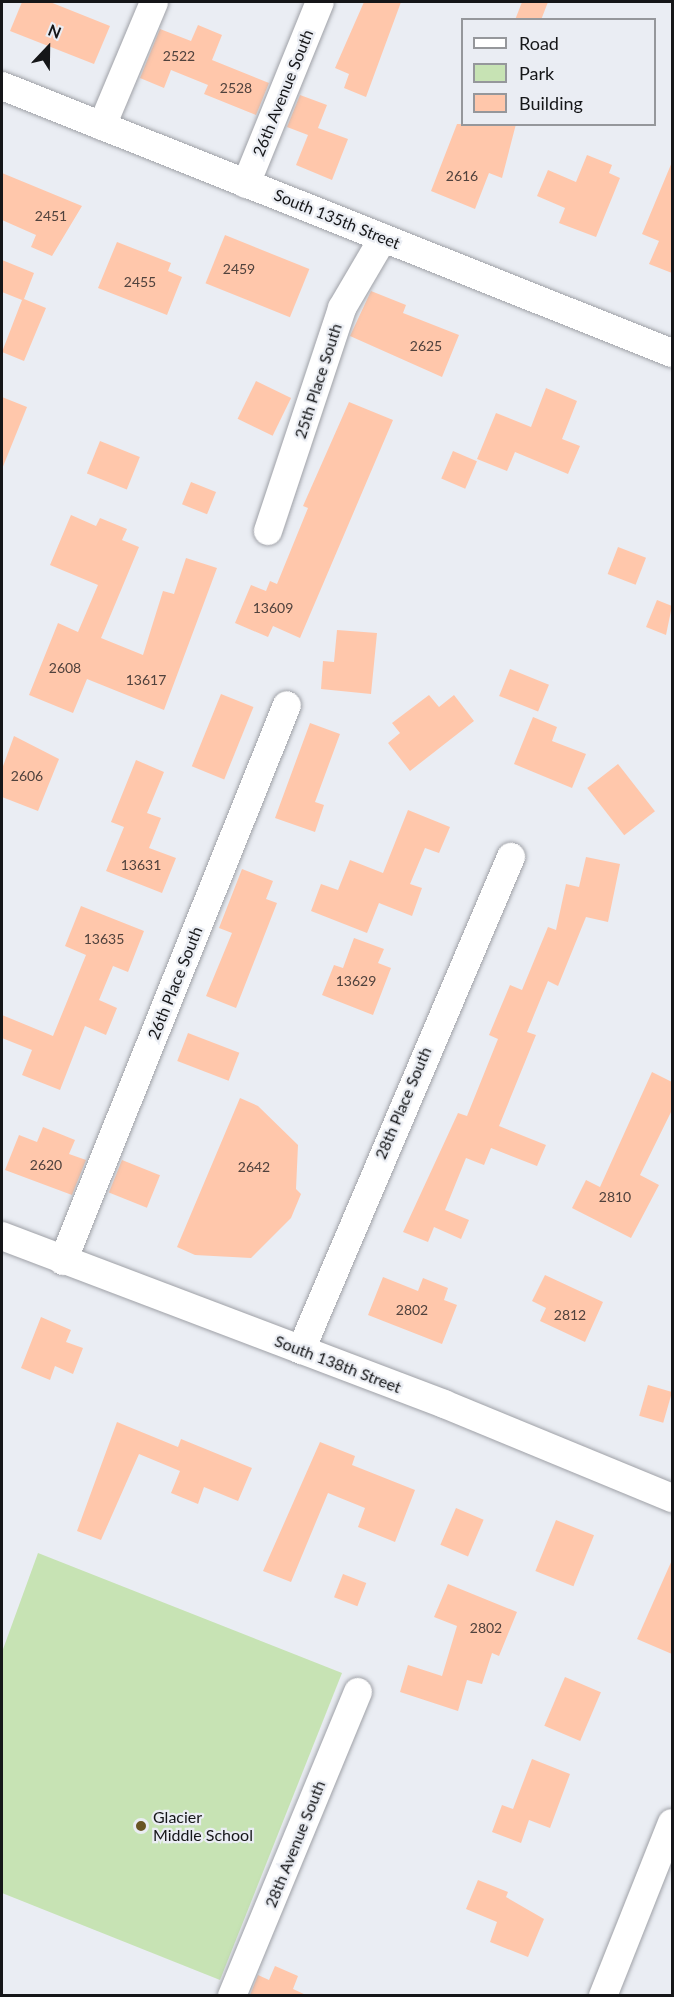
<!DOCTYPE html>
<style>
body{margin:0}
#map{position:relative;width:674px;height:1997px;overflow:hidden;background:#eaedf3;font-family:Lato,sans-serif}
div>[style]{position:absolute}
.green>*{inset:0;background:#c7e3b4}
.building>*{inset:0;background:#ffc7ab;transform-origin:0 0}
.roads{filter:drop-shadow(0 0 2px #9fa1a7) drop-shadow(0 0 2px #9fa1a7)}
.street>*{height:28px;margin:-14px;padding:0 14px;transform-origin:14px;border-radius:14px;background:#fff}
.dots>*{width:16px;height:16px;translate:-50% -50%;box-sizing:border-box;border:3px solid #eaedf3;border-radius:50%}
span{translate:-50% -50%;white-space:nowrap;text-align:center;line-height:1.15;-webkit-text-stroke:4.5px #eaedf3;paint-order:stroke}
.number-label{font-size:14px;color:#50423d}
.number-label span{-webkit-text-stroke-width:0}
.street-label{font-size:16px;color:#151618}
.poi-label{font-size:16px;color:#151618}
.left{translate:0 -50%;text-align:left}
.frame{position:absolute;inset:0;border:3px solid #151618;pointer-events:none}
.legend{position:absolute;left:461px;top:18px;width:195px;height:108px;box-sizing:border-box;background:#eaedf3;border:2px solid #95979b;margin:0;padding:8px 10px;list-style:none;font-size:18px;color:#151618}
.legend li{display:flex;align-items:center;gap:12px;height:30px}
.legend b{width:30px;border:2px solid #95979b}
.north{position:absolute;left:18px;top:18px;width:60px;height:60px;-webkit-text-stroke:4px #eaedf3;paint-order:stroke;rotate:22deg;font-size:16px;font-weight:700;line-height:24px;text-align:center;color:#151618}
.north::after{content:'';display:block;margin:auto;width:21px;height:27px;background:#151618;clip-path:polygon(50% 0,100% 100%,50% 72%,0 100%)}
</style>
<div id="map">
<div class="green">
<div style="clip-path:polygon(38px 1553px,342px 1673px,220px 1980px,2px 1893px,2px 1652px)"></div>
</div>
<div class="building">
<div style="clip-path:polygon(22px 2px,50px 2px,110px 26px,94px 64px,10px 31px)"></div>
<div style="clip-path:polygon(364px 2px,401px 2px,366px 97px,344px 88px,349px 74px,335px 68px)"></div>
<div style="clip-path:polygon(522px 2px,548px 2px,541px 20px,515px 20px)"></div>
<div style="clip-path:polygon(198px 25px,222px 35px,212px 60px,269px 83px,256px 115px,204px 94px,208px 85px,171px 70px,164px 88px,140px 78px,160px 29px,191px 41px)"></div>
<div style="clip-path:polygon(300px 95px,327px 105px,318px 128px,348px 139px,332px 180px,296px 165px,308px 135px,287px 127px)"></div>
<div style="clip-path:polygon(457px 124px,516px 124px,502px 178px,489px 173px,475px 209px,431px 191px)"></div>
<div style="clip-path:polygon(587px 155px,612px 165px,609px 173px,620px 178px,596px 237px,559px 223px,565px 208px,537px 196px,548px 170px,576px 182px)"></div>
<div style="clip-path:polygon(672px 162px,672px 273px,649px 264px,659px 241px,642px 234px)"></div>
<div style="clip-path:polygon(2px 173px,82px 206px,52px 256px,31px 247px,36px 235px,2px 220px)"></div>
<div style="left:225px;top:235px;width:91px;height:52px;rotate:22deg"></div>
<div style="clip-path:polygon(117px 242px,171px 263px,168px 271px,182px 277px,167px 315px,98px 288px)"></div>
<div style="clip-path:polygon(2px 260px,34px 273px,24px 299px,46px 308px,24px 361px,2px 352px,22px 300px,2px 292px)"></div>
<div style="clip-path:polygon(371px 291px,406px 305px,403px 313px,459px 335px,442px 377px,350px 336px)"></div>
<div style="left:256px;top:381px;width:39px;height:42px;rotate:26deg"></div>
<div style="clip-path:polygon(546px 388px,577px 401px,562px 439px,580px 446px,568px 474px,515px 452px,507px 471px,477px 459px,496px 413px,531px 427px)"></div>
<div style="clip-path:polygon(2px 397px,27px 407px,2px 469px)"></div>
<div style="clip-path:polygon(349px 402px,393px 420px,300px 638px,273px 626px,268px 637px,235px 623px,251px 585px,266px 591px,270px 581px,277px 584px,308px 508px,303px 506px)"></div>
<div style="left:100px;top:441px;width:43px;height:35px;rotate:22deg"></div>
<div style="left:453px;top:451px;width:26px;height:30px;rotate:23deg"></div>
<div style="left:191px;top:482px;width:27px;height:24px;rotate:22deg"></div>
<div style="clip-path:polygon(71px 515px,96px 526px,100px 518px,127px 529px,122px 540px,139px 547px,101px 638px,143px 655px,163px 591px,174px 594px,186px 558px,217px 568px,164px 710px,87px 679px,73px 713px,29px 695px,58px 623px,78px 632px,98px 585px,50px 565px)"></div>
<div style="left:618px;top:547px;width:30px;height:29px;rotate:21deg"></div>
<div style="clip-path:polygon(657px 600px,672px 606px,666px 635px,646px 627px)"></div>
<div style="clip-path:polygon(337px 630px,377px 633px,371px 694px,321px 689px,323px 661px,334px 662px)"></div>
<div style="left:510px;top:669px;width:42px;height:29px;rotate:22deg"></div>
<div style="left:221px;top:694px;width:35px;height:78px;rotate:22deg"></div>
<div style="clip-path:polygon(429px 695px,439px 707px,454px 695px,474px 721px,410px 771px,388px 743px,400px 733px,392px 723px)"></div>
<div style="clip-path:polygon(533px 717px,557px 727px,552px 741px,586px 754px,572px 788px,514px 764px)"></div>
<div style="clip-path:polygon(310px 723px,340px 734px,315px 802px,324px 805px,315px 832px,275px 818px)"></div>
<div style="clip-path:polygon(14px 736px,59px 759px,38px 811px,2px 797px,2px 769px)"></div>
<div style="clip-path:polygon(136px 760px,164px 772px,147px 813px,161px 818px,149px 848px,176px 858px,162px 893px,106px 871px,124px 827px,111px 822px)"></div>
<div style="left:618px;top:764px;width:60px;height:39px;rotate:52deg"></div>
<div style="clip-path:polygon(408px 810px,450px 827px,439px 853px,425px 848px,410px 884px,422px 888px,412px 916px,379px 903px,367px 933px,311px 911px,321px 884px,338px 890px,350px 860px,383px 873px)"></div>
<div style="clip-path:polygon(586px 857px,620px 864px,608px 922px,586px 917px,558px 986px,548px 981px,527px 1032px,536px 1035px,499px 1126px,546px 1145px,537px 1166px,491px 1148px,484px 1165px,466px 1158px,445px 1210px,469px 1220px,461px 1239px,434px 1227px,428px 1242px,403px 1232px,458px 1113px,467px 1116px,498px 1039px,489px 1035px,510px 985px,522px 990px,548px 927px,556px 930px,566px 884px,579px 887px)"></div>
<div style="clip-path:polygon(242px 869px,273px 881px,266px 899px,277px 903px,236px 1008px,206px 996px,232px 933px,219px 928px)"></div>
<div style="clip-path:polygon(81px 906px,144px 931px,128px 972px,113px 966px,99px 1000px,117px 1008px,106px 1035px,85px 1026px,60px 1090px,22px 1075px,32px 1050px,2px 1038px,2px 1015px,53px 1036px,86px 955px,65px 946px)"></div>
<div style="clip-path:polygon(354px 938px,384px 949px,378px 963px,391px 968px,373px 1015px,322px 995px,334px 965px,343px 968px)"></div>
<div style="left:188px;top:1033px;width:55px;height:30px;rotate:21deg"></div>
<div style="clip-path:polygon(652px 1072px,672px 1082px,672px 1110px,640px 1175px,659px 1185px,631px 1238px,572px 1208px,586px 1180px,600px 1187px)"></div>
<div style="clip-path:polygon(240px 1098px,258px 1106px,298px 1145px,296px 1189px,301px 1194px,291px 1218px,251px 1258px,195px 1255px,177px 1247px)"></div>
<div style="clip-path:polygon(43px 1127px,75px 1140px,69px 1154px,86px 1160px,72px 1195px,5px 1170px,19px 1135px,37px 1142px)"></div>
<div style="left:122px;top:1160px;width:41px;height:35px;rotate:22deg"></div>
<div style="clip-path:polygon(545px 1275px,603px 1302px,585px 1342px,540px 1321px,546px 1308px,532px 1301px)"></div>
<div style="clip-path:polygon(383px 1277px,418px 1291px,423px 1278px,448px 1288px,444px 1300px,457px 1305px,442px 1344px,368px 1315px)"></div>
<div style="clip-path:polygon(41px 1317px,71px 1330px,66px 1342px,83px 1348px,73px 1374px,55px 1366px,50px 1380px,21px 1368px)"></div>
<div style="left:648px;top:1385px;width:25px;height:32px;rotate:16deg"></div>
<div style="clip-path:polygon(117px 1422px,178px 1447px,181px 1439px,252px 1468px,238px 1501px,204px 1487px,198px 1504px,171px 1493px,180px 1471px,139px 1454px,101px 1540px,77px 1531px)"></div>
<div style="clip-path:polygon(320px 1442px,355px 1456px,352px 1465px,415px 1490px,395px 1542px,358px 1527px,365px 1508px,328px 1493px,291px 1582px,263px 1571px)"></div>
<div style="left:456px;top:1508px;width:30px;height:40px;rotate:23deg"></div>
<div style="left:556px;top:1520px;width:41px;height:55px;rotate:22deg"></div>
<div style="clip-path:polygon(672px 1560px,672px 1654px,637px 1639px)"></div>
<div style="left:343px;top:1574px;width:25px;height:25px;rotate:21deg"></div>
<div style="clip-path:polygon(448px 1584px,517px 1612px,499px 1656px,492px 1653px,482px 1684px,467px 1680px,458px 1711px,400px 1692px,408px 1665px,442px 1676px,457px 1626px,434px 1617px)"></div>
<div style="left:565px;top:1677px;width:39px;height:53px;rotate:23deg"></div>
<div style="clip-path:polygon(532px 1759px,570px 1774px,550px 1828px,529px 1820px,521px 1843px,492px 1832px,502px 1805px,513px 1809px)"></div>
<div style="clip-path:polygon(478px 1880px,508px 1892px,506px 1897px,544px 1919px,528px 1957px,490px 1942px,497px 1922px,466px 1909px)"></div>
<div style="clip-path:polygon(275px 1966px,298px 1976px,293px 1989px,306px 1995px,250px 1995px,258px 1975px,269px 1980px)"></div>
</div>
<div class="roads">
<div class="street">
<div style="left:2px;top:86px;width:721px;rotate:21.73deg"></div>
<div style="left:102px;top:126px;width:134px;rotate:-67.2deg"></div>
<div style="left:246px;top:184px;width:196px;rotate:-67.9deg"></div>
<div style="left:268px;top:531px;width:235px;rotate:-71.6deg"></div>
<div style="left:342px;top:308px;width:81px;rotate:-59.6deg"></div>
<div style="left:2px;top:1236px;width:473px;rotate:20.8deg"></div>
<div style="left:444px;top:1404px;width:247px;rotate:22.4deg"></div>
<div style="left:63px;top:1261px;width:599px;rotate:-68.06deg"></div>
<div style="left:301px;top:1350px;width:536px;rotate:-66.93deg"></div>
<div style="left:232px;top:1996px;width:329px;rotate:-67.5deg"></div>
<div style="left:603px;top:1996px;width:186px;rotate:-68.3deg"></div>
</div>
</div>
<div class="dots">
<div style="left:141px;top:1826px;background:#695524"></div>
</div>
<div class="number-label">
<span style="left:179px;top:56px">2522</span>
<span style="left:236px;top:88px">2528</span>
<span style="left:462px;top:176px">2616</span>
<span style="left:51px;top:216px">2451</span>
<span style="left:239px;top:269px">2459</span>
<span style="left:140px;top:282px">2455</span>
<span style="left:426px;top:346px">2625</span>
<span style="left:273px;top:608px">13609</span>
<span style="left:65px;top:668px">2608</span>
<span style="left:146px;top:680px">13617</span>
<span style="left:27px;top:776px">2606</span>
<span style="left:141px;top:865px">13631</span>
<span style="left:104px;top:939px">13635</span>
<span style="left:356px;top:981px">13629</span>
<span style="left:46px;top:1165px">2620</span>
<span style="left:254px;top:1167px">2642</span>
<span style="left:615px;top:1197px">2810</span>
<span style="left:412px;top:1310px">2802</span>
<span style="left:570px;top:1315px">2812</span>
<span style="left:486px;top:1628px">2802</span>
</div>
<div class="street-label">
<span style="left:283px;top:93px;rotate:-68deg">26th Avenue South</span>
<span style="left:337px;top:219px;rotate:22deg">South 135th Street</span>
<span style="left:318px;top:381px;rotate:-72deg">25th Place South</span>
<span style="left:175px;top:983px;rotate:-68deg">26th Place South</span>
<span style="left:403px;top:1103px;rotate:-67deg">28th Place South</span>
<span style="left:338px;top:1364px;rotate:21deg">South 138th Street</span>
<span style="left:295px;top:1844px;rotate:-68deg">28th Avenue South</span>
</div>
<div class="poi-label">
<span class="left" style="left:153px;top:1826px">Glacier<br>Middle School</span>
</div>
<div class="frame"></div>
<ul class="legend">
<li><b style="height:8px;background:#fff"></b>Road</li>
<li><b style="height:16px;background:#c7e3b4"></b>Park</li>
<li><b style="height:16px;background:#ffc7ab"></b>Building</li>
</ul>
<div class="north">N</div>
</div>
